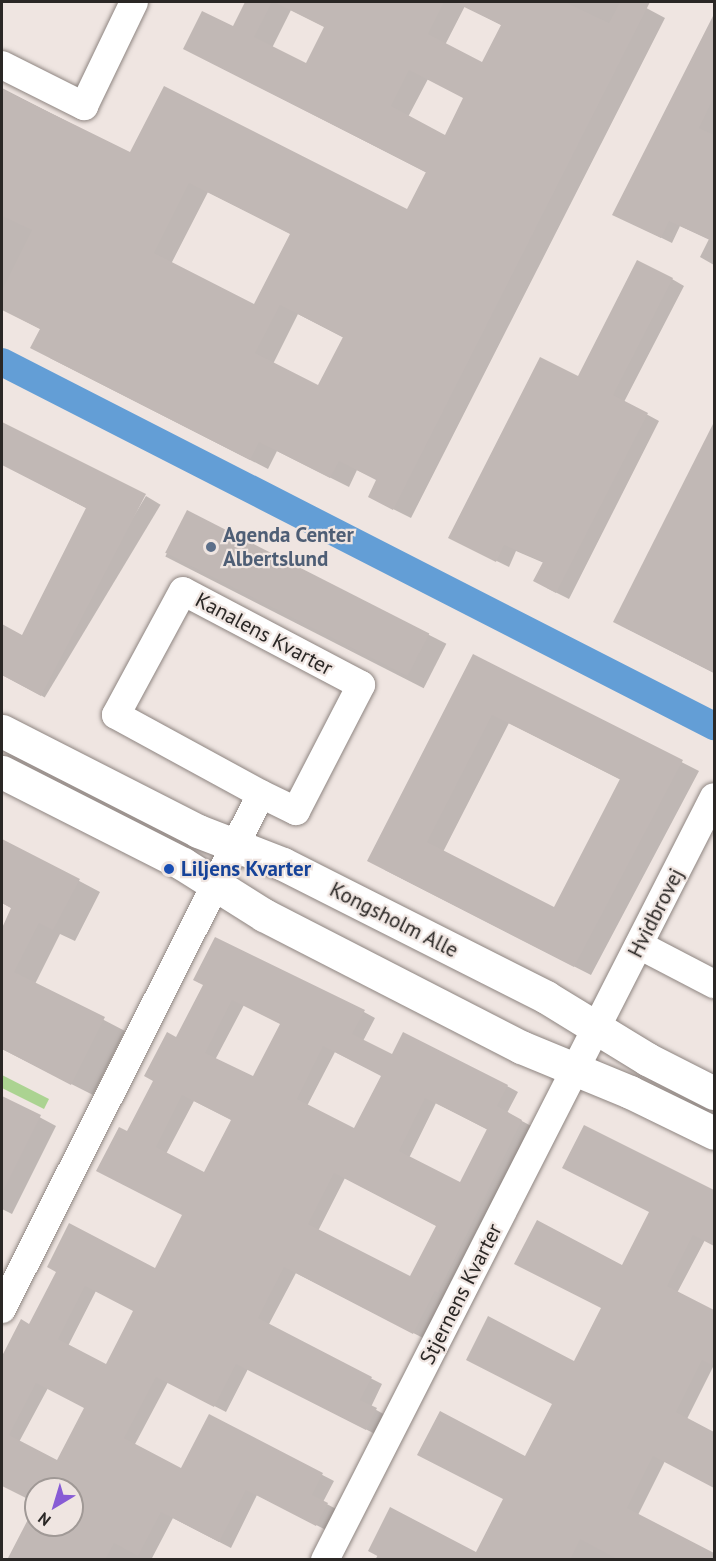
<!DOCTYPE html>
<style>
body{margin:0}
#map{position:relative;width:716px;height:1561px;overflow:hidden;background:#efe5e1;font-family:"PT Sans",sans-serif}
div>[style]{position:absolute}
.green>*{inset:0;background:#abd391}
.shadow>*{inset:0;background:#0003;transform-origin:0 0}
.canal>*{height:28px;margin:-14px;padding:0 14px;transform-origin:14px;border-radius:14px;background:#639ed6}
.building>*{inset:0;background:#c1b8b5;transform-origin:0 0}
.roads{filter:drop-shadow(0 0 2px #8e8581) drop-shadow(0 0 2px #8e8581)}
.minor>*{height:28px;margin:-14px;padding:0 14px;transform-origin:14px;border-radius:14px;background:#fff}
.tertiary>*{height:33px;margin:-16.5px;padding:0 16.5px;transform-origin:16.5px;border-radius:16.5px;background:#fff}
.dots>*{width:16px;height:16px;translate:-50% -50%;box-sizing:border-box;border:3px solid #efe5e1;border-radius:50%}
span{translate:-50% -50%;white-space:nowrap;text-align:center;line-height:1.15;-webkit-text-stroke:4.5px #efe5e1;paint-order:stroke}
.service-label{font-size:21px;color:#4e5e75;font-weight:700}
.left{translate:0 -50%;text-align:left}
.street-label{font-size:21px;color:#2a2725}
.transit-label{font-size:21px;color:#164399;font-weight:700}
.frame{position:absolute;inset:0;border:3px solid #2a2725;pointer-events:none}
.north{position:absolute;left:24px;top:1477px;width:60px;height:60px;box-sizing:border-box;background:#efe5e1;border:2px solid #a09996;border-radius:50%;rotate:218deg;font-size:16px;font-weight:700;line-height:24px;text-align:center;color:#2a2725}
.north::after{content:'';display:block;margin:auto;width:21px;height:27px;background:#875bd5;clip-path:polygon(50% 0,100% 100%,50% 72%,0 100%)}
</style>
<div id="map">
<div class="green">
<div style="clip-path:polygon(2px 1075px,49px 1099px,44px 1109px,2px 1088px)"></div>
</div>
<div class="shadow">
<div style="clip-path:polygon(evenodd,247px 2px,635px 2px,665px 18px,411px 518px,387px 506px,378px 480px,357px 470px,349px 487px,277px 451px,268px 469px,50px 358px,42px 330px,2px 309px,2px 88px,130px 154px,408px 211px,427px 173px,185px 49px,233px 28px,247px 2px,465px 6px,503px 26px,483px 64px,445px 45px,465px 6px,247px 2px,291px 10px,325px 27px,306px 65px,272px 48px,291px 10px,247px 2px,428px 79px,465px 98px,445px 137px,408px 117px,428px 79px,247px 2px,208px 192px,291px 234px,254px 306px,171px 264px,208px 192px,247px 2px,298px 314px,344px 338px,319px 387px,273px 364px,298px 314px)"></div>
<div style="clip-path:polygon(704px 37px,714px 42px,714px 265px,700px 257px,709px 239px,680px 226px,672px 243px,625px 220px)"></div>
<div style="clip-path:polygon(672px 279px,684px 286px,624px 402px,659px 421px,569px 599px,547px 588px,544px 563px,516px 551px,509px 567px,462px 544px,579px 378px)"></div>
<div style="clip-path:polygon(2px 424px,144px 495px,40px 695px,2px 675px,2px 626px,23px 637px,88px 509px,2px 464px)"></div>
<div style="clip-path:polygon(705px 443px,714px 448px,714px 673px,626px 628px)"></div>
<div style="left:146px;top:496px;width:17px;height:225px;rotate:31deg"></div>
<div style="left:188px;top:512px;width:290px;height:50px;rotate:27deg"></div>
<div style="clip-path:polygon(evenodd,473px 656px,699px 771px,591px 975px,385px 870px,473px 656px,509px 723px,621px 780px,555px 909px,443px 852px,509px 723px)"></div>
<div style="clip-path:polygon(2px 840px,100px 892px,75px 941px,60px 934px,35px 984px,125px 1031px,93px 1095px,2px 1049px,2px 931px,13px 909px,2px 903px)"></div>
<div style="clip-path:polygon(evenodd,204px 985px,364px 1012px,375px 1018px,363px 1041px,393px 1056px,507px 1086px,518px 1092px,507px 1113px,533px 1127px,425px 1339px,296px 1273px,268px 1326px,382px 1384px,371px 1407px,387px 1416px,377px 1435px,248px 1369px,226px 1412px,168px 1382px,134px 1446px,182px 1470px,209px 1416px,334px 1481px,323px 1502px,338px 1510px,328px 1531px,257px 1495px,231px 1548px,173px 1518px,151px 1560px,9px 1560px,36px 1507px,36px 1525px,72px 1525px,72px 1489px,36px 1489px,36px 1502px,2px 1485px,2px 1383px,10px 1368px,2px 1360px,21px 1321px,30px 1326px,58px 1272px,155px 1270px,184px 1215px,128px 1133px,204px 985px,244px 1005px,281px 1024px,254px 1078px,215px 1060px,244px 1005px,204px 985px,335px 1052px,383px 1076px,355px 1130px,307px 1106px,335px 1052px,204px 985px,194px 1101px,232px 1120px,205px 1174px,166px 1154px,194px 1101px,204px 985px,436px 1103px,488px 1130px,461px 1184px,409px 1158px,436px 1103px,204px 985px,345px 1178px,437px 1226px,411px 1278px,318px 1231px,345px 1178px,204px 985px,96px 1291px,135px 1311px,107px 1366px,68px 1346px,96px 1291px,204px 985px,48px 1388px,86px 1408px,58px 1462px,19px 1442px,48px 1388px)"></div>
<div style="clip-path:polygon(2px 1097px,56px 1126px,12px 1214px,2px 1209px)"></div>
<div style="clip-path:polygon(585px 1127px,714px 1191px,714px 1245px,705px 1240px,677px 1293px,714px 1312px,714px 1365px,687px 1419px,714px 1433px,714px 1487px,665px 1461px,638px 1515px,714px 1554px,714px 1560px,375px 1560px,378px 1555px,476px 1554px,651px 1212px)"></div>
</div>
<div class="canal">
<div style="left:2px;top:362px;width:800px;rotate:27.08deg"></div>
</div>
<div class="building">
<div style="clip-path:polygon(evenodd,245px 2px,272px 2px,254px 37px,306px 63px,324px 27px,274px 2px,444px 2px,428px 34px,482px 62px,501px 25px,454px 2px,565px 2px,609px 23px,620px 2px,650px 2px,393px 510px,368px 497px,376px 480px,339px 461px,330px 478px,259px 442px,250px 460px,30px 348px,40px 329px,2px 310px,2px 290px,32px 230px,2px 216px,2px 89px,130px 152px,164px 86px,407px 209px,426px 172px,183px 49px,202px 11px,233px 26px,245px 2px,409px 70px,463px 98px,445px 135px,391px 106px,409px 70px,245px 2px,189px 183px,290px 234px,254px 304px,154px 253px,189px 183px,245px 2px,280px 305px,343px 337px,318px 385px,255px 353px,280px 305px)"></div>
<div style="clip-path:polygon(714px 14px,714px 97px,699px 128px,714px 135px,714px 242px,669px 221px,661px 238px,612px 215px)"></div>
<div style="clip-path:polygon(637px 260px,673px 278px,613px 395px,648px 413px,556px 593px,533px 581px,543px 562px,504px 545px,496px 562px,448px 538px,540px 357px,578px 376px)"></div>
<div style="clip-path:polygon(2px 422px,146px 494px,41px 696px,2px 675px,2px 624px,22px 635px,86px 508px,2px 465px)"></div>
<div style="clip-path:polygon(714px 422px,714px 673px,613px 622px)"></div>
<div style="left:187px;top:510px;width:272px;height:48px;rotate:27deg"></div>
<div style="clip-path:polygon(evenodd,473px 654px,683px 760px,574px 967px,367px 861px,473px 654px,492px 715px,620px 779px,554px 907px,427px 842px,492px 715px)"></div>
<div style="clip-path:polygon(2px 839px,80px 879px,53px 930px,39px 923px,14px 972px,105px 1017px,71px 1085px,2px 1049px,2px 928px,11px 908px,2px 903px)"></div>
<div style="clip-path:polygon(evenodd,215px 937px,365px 1010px,352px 1034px,392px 1054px,403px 1032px,508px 1085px,497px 1106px,522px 1120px,438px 1293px,435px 1291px,413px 1334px,284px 1267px,258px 1318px,372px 1377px,360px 1400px,377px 1408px,366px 1430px,236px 1364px,214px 1407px,156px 1377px,124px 1438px,181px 1468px,209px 1414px,323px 1473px,312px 1495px,328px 1503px,316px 1526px,246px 1490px,219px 1542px,161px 1512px,138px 1556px,114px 1543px,105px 1560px,7px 1560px,36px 1504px,36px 1525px,72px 1525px,72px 1489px,36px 1489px,36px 1503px,2px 1486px,2px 1356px,21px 1319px,29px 1324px,56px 1272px,47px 1267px,69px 1223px,155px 1268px,182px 1215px,96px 1171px,119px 1127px,127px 1131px,153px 1081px,144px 1076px,167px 1032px,176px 1037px,203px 985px,193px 980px,215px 937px,232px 1000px,280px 1024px,253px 1076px,205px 1053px,232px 1000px,215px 937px,323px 1046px,381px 1076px,354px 1128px,297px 1099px,323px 1046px,215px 937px,182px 1095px,231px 1120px,204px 1172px,156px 1147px,182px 1095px,215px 937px,425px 1098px,487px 1129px,460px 1182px,399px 1151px,425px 1098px,215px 937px,334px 1173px,436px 1226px,410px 1276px,308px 1224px,334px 1173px,215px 937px,85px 1286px,133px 1311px,106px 1364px,58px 1339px,85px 1286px,215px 937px,36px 1383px,84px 1408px,57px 1460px,9px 1435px,36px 1383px)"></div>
<div style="clip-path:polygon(2px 1096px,41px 1115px,2px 1193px)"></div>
<div style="clip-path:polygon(584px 1125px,714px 1190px,714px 1246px,693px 1235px,667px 1286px,714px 1310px,714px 1366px,702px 1360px,676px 1412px,714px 1432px,714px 1488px,653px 1456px,627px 1508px,714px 1553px,714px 1560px,619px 1560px,580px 1539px,570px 1560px,385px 1560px,368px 1551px,390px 1507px,476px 1552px,503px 1499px,417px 1455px,440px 1411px,525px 1456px,552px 1404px,466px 1360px,488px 1316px,574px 1361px,601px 1308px,514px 1264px,537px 1220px,622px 1265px,649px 1212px,562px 1168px)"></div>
</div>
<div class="roads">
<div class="minor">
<div style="left:2px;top:65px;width:92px;rotate:26.6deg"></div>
<div style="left:84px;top:106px;width:115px;rotate:-64.3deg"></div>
<div style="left:639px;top:945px;width:85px;rotate:27.5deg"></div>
<div style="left:2px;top:1309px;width:576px;rotate:-63.3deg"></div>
<div style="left:261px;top:794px;width:39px;rotate:26deg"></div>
<div style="left:296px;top:811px;width:142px;rotate:-62.7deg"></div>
<div style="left:361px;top:685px;width:201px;rotate:-152.2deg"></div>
<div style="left:183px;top:591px;width:141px;rotate:118.4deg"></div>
<div style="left:116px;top:715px;width:165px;rotate:28.6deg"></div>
<div style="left:325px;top:1560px;width:856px;rotate:-62.99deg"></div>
</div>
<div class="tertiary">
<div style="left:2px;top:731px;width:220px;rotate:27deg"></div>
<div style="left:198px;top:831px;width:91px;rotate:21.2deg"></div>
<div style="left:283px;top:864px;width:295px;rotate:26.8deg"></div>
<div style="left:546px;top:997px;width:119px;rotate:31.5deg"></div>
<div style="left:647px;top:1059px;width:75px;rotate:26.9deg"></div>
<div style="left:2px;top:772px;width:203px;rotate:26.9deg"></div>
<div style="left:183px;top:864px;width:96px;rotate:32.2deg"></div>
<div style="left:264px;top:915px;width:289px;rotate:27.2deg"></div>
<div style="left:521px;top:1047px;width:118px;rotate:22.4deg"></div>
<div style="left:630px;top:1092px;width:93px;rotate:26deg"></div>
</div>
</div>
<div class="dots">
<div style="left:211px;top:547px;background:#5c6f8a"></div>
<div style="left:169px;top:869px;background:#1a4fb4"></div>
</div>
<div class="service-label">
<span class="left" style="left:223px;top:547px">Agenda Center<br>Albertslund</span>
</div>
<div class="street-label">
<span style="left:264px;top:634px;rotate:28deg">Kanalens Kvarter</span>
<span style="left:656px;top:913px;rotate:-63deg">Hvidbrovej</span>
<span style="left:394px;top:920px;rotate:27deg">Kongsholm Alle</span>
<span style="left:461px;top:1294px;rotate:-63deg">Stjernens Kvarter</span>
</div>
<div class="transit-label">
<span class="left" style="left:181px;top:869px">Liljens Kvarter</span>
</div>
<div class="frame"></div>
<div class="north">N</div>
</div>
